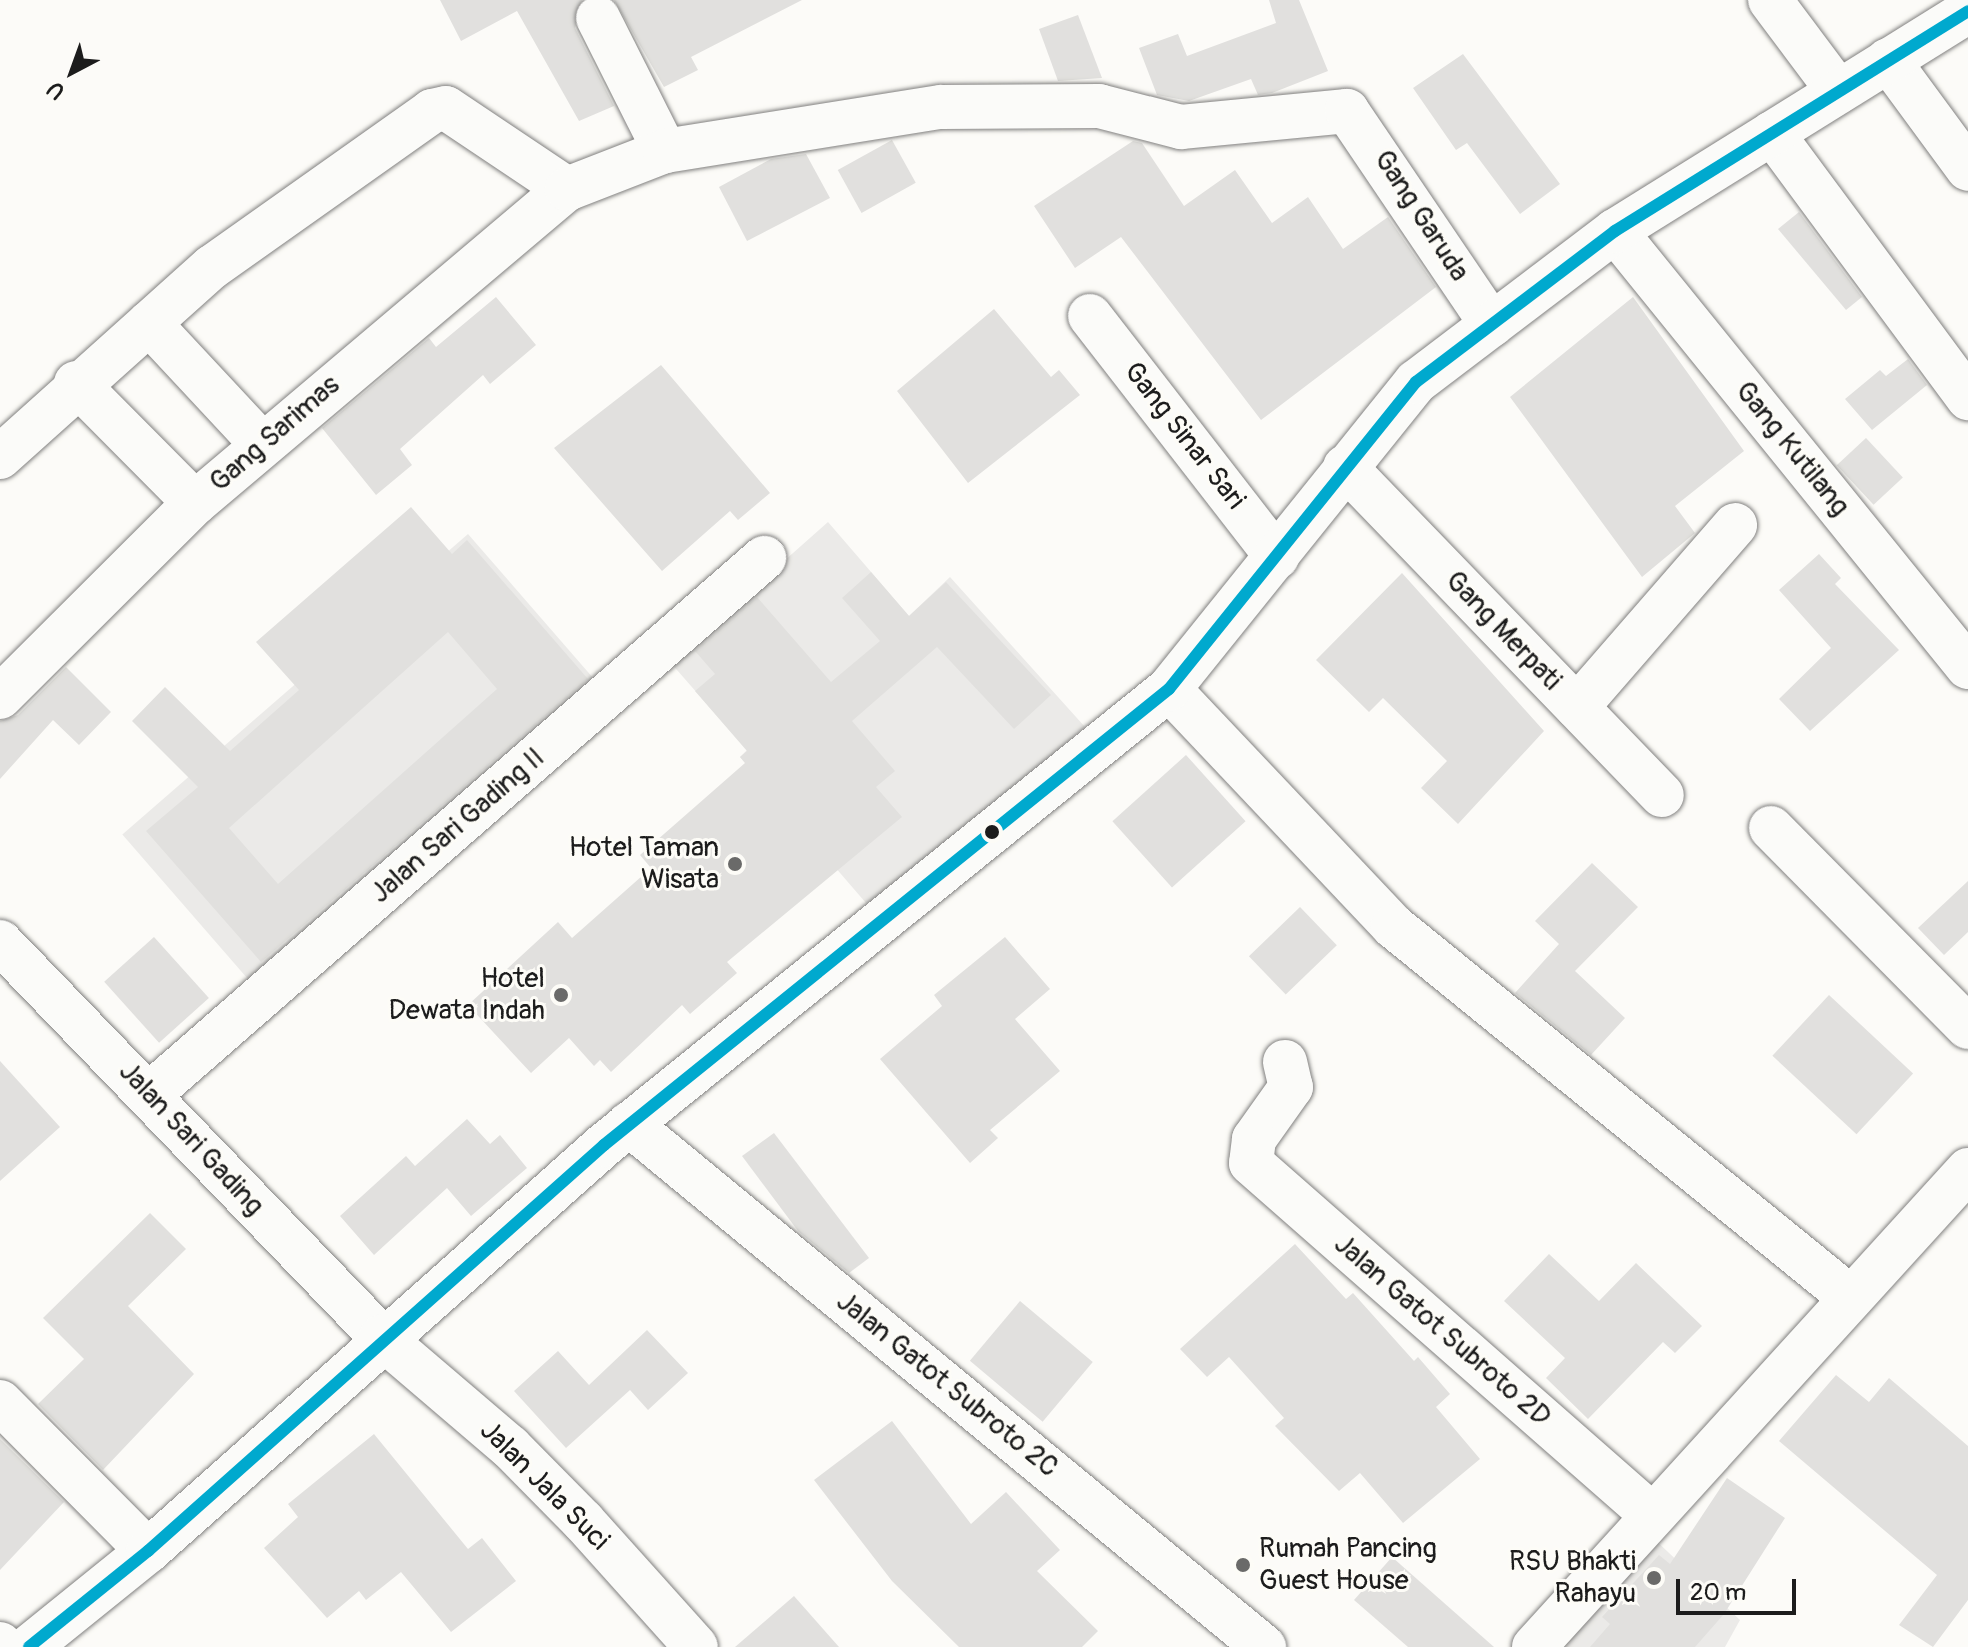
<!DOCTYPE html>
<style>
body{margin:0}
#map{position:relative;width:1968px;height:1647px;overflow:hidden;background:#fcfbf8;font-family:Pangolin,sans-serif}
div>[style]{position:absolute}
.built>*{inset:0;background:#ebeae8;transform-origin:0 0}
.building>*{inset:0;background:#e1e0de;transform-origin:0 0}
.roads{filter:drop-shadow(0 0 2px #81807f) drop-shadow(0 0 2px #81807f)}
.street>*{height:44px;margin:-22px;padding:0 22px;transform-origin:22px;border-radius:22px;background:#fbfbf9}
.secondary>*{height:44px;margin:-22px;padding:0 22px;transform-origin:22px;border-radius:22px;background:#fbfbf9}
.highway>*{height:44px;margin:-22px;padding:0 22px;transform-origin:22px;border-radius:22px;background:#fbfbf9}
.bus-1>*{height:12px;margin:-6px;padding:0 6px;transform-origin:6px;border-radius:6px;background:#00a9ce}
.dots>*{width:22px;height:22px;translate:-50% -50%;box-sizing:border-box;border:4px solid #fdfcf7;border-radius:50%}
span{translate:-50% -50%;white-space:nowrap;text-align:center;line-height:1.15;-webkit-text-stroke:6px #fdfcf7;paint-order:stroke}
.street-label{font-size:28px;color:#1c1c1c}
.poi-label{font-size:28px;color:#1c1c1c}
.right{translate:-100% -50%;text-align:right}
.left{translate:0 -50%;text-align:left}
.north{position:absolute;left:32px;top:32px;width:80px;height:80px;-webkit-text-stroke:6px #fdfcf7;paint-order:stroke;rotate:221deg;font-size:22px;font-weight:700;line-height:32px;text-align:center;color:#1c1c1c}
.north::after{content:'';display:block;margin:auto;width:28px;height:36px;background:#1c1c1c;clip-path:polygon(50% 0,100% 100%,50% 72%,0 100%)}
.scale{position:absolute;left:1676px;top:1579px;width:120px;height:36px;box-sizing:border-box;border:4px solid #1c1c1c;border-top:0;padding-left:10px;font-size:24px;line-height:28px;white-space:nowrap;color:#1c1c1c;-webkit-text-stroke:6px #fdfcf7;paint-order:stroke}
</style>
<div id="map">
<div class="built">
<div style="clip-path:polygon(828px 522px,909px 616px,950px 577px,1085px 727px,872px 910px,740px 757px,747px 750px,670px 662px)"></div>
<div style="left:468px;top:534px;width:201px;height:458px;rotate:49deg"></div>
<div style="clip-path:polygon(1650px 1535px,1740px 1620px,1725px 1647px,1553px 1647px)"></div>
</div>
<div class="building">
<div style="clip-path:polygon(440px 0,582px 0,575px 28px,614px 106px,579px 121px,517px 11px,461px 41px)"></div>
<div style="clip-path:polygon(614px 0,802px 0,691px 57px,698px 70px,664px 87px)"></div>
<div style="clip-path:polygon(1269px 0,1299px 0,1328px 71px,1272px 93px,1258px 95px,1251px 79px,1189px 101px,1157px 95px,1139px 48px,1178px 34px,1187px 56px,1276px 23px)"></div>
<div style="clip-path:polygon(1078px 15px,1102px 78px,1058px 81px,1039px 29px)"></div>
<div style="clip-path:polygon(1463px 54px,1560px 184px,1520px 214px,1467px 143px,1456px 150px,1413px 88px)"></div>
<div style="left:892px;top:140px;width:49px;height:62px;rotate:61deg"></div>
<div style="clip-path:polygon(1133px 141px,1142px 143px,1184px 206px,1235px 170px,1272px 223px,1308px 197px,1343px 249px,1388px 217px,1436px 287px,1261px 420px,1121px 237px,1075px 268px,1034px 206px)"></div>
<div style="clip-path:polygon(806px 154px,830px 198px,747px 241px,719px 187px,771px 159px)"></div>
<div style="clip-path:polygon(1799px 212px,1862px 297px,1846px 310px,1778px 229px)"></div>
<div style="clip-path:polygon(496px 297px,536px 345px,490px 384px,483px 375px,400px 449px,412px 465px,376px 495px,322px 428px,429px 338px,436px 347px)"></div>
<div style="clip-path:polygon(1633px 297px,1744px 451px,1675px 506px,1695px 533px,1642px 577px,1510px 397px)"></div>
<div style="clip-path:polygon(994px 309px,1051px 377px,1059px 370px,1080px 395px,968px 483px,897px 391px)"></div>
<div style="clip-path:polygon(1908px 359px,1927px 385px,1872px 430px,1845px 399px,1880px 370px,1886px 376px)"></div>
<div style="clip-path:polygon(661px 365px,770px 493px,738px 520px,730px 511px,662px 571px,554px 448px)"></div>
<div style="left:1866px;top:438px;width:54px;height:40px;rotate:47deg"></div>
<div style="clip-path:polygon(evenodd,411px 507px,452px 554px,467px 540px,588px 679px,261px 962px,146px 831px,198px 787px,132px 721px,165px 687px,230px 751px,299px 690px,256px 642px,411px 507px,448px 632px,497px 689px,278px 884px,229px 828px,448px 632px)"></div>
<div style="clip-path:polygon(1819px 554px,1841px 578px,1835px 584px,1899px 650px,1810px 731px,1779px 699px,1831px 648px,1779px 590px)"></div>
<div style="clip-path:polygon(871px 572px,909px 616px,946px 582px,1051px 695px,1014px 729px,937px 647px,852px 721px,895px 771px,876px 787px,902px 817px,727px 962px,737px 973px,690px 1014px,682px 1005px,611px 1072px,600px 1060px,594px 1066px,569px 1038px,531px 1073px,468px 1005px,558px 922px,572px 938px,651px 868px,640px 855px,745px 763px,740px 757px,747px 751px,695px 691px,715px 674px,695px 651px,757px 597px,831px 682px,880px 641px,842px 598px)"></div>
<div style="clip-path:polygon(1402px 573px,1544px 731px,1458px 824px,1421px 788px,1447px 761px,1383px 698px,1369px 712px,1316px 660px)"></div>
<div style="clip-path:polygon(66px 667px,111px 712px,79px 745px,53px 720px,0 779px,0 721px,18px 715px)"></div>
<div style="left:1186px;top:755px;width:89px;height:99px;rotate:48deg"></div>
<div style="clip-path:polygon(1592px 863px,1638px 907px,1575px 971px,1625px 1018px,1591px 1055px,1515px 993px,1559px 944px,1535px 921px)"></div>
<div style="clip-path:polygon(1968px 881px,1968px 932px,1944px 955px,1918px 928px)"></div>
<div style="left:1300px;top:907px;width:53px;height:71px;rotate:46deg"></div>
<div style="left:154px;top:937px;width:82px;height:67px;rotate:48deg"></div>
<div style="clip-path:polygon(1005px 937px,1050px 989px,1015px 1019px,1060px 1071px,990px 1130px,998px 1138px,970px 1163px,880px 1059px,942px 1006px,934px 995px)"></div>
<div style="left:1829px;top:995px;width:115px;height:83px;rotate:43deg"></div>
<div style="clip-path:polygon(0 1061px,60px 1127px,0 1181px)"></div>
<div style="clip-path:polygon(467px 1119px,490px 1144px,500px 1135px,527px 1168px,471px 1216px,447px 1188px,374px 1255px,340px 1216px,406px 1156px,415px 1166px)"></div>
<div style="clip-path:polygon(774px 1133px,869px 1258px,849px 1273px,798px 1231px,742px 1156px)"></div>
<div style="clip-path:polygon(150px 1213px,186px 1249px,128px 1306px,194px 1374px,103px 1470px,38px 1404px,84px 1359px,43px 1318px)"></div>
<div style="clip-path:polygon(1295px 1244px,1346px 1299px,1353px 1293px,1414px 1361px,1418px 1357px,1450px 1394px,1436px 1407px,1480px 1459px,1403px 1523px,1360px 1473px,1339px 1491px,1275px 1426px,1284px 1418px,1229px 1357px,1207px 1377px,1180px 1349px)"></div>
<div style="clip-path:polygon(1549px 1254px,1599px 1301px,1636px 1263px,1702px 1326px,1675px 1353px,1663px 1342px,1588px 1419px,1546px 1378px,1565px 1358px,1504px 1301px)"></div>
<div style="left:1020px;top:1301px;width:95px;height:78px;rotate:40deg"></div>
<div style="clip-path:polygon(647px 1330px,688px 1373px,648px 1410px,630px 1390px,566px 1448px,514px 1391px,558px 1351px,589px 1385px)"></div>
<div style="clip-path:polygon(1836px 1375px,1869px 1402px,1889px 1378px,1968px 1446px,1968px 1600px,1933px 1647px,1899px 1625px,1937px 1575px,1779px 1441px)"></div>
<div style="clip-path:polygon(892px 1421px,971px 1524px,1006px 1492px,1060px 1550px,1037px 1571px,1098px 1631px,1082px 1647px,959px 1647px,892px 1581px,814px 1480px)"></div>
<div style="clip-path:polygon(374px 1434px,468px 1549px,482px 1538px,516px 1581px,451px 1632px,401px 1572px,366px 1600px,359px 1591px,327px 1618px,264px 1548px,298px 1517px,288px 1504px)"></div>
<div style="clip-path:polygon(0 1439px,64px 1502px,0 1570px)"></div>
<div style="clip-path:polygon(1727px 1478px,1785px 1518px,1724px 1614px,1695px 1647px,1590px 1647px,1610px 1624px,1602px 1617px,1659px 1555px,1670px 1564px)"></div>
<div style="clip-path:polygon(1392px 1557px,1494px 1647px,1408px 1647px,1354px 1600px)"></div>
<div style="clip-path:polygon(794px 1596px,839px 1647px,735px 1647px)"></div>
</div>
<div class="roads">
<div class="street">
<div style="left:1770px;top:0;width:114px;rotate:53.2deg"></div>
<div style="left:598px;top:18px;width:149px;rotate:63.3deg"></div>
<div style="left:1888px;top:60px;width:135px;rotate:53.7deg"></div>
<div style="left:1772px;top:133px;width:330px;rotate:53.5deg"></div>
<div style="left:1615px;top:231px;width:561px;rotate:51.01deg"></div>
<div style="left:1090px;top:316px;width:305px;rotate:52.2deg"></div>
<div style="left:149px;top:323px;width:166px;rotate:47deg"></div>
<div style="left:76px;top:383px;width:169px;rotate:45.2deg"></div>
<div style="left:0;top:457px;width:285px;rotate:-41.9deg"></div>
<div style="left:212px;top:267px;width:270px;rotate:-35.3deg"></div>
<div style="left:432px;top:111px;width:14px;rotate:-12deg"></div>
<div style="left:446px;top:108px;width:146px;rotate:33.8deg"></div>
<div style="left:1345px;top:467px;width:456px;rotate:46deg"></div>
<div style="left:1169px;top:689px;width:326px;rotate:46.6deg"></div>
<div style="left:1393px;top:926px;width:590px;rotate:39.08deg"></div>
<div style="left:0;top:697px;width:275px;rotate:-44.9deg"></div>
<div style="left:195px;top:503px;width:487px;rotate:-40.2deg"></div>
<div style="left:567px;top:189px;width:105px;rotate:-21.2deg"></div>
<div style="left:665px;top:151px;width:279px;rotate:-9.1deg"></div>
<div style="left:941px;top:107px;width:158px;rotate:-0.4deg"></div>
<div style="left:1099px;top:106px;width:85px;rotate:14.4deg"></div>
<div style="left:1181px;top:127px;width:167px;rotate:-5.5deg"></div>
<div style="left:1347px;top:111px;width:258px;rotate:55.9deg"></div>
<div style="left:1577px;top:707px;width:241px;rotate:-49deg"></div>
<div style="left:1771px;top:828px;width:280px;rotate:45.3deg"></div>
<div style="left:0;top:942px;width:549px;rotate:46.03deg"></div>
<div style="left:381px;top:1337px;width:170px;rotate:40.5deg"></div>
<div style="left:510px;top:1447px;width:104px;rotate:45.4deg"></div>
<div style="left:583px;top:1521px;width:169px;rotate:48.1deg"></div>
<div style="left:1285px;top:1062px;width:26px;rotate:77deg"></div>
<div style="left:1291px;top:1087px;width:64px;rotate:125.4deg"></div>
<div style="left:1254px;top:1139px;width:24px;rotate:97deg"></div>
<div style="left:1251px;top:1163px;width:534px;rotate:41.28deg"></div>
<div style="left:151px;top:1093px;width:814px;rotate:-41.11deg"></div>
<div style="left:629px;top:1124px;width:823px;rotate:39.48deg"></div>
<div style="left:0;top:1402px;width:210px;rotate:45.2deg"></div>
<div style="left:1534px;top:1647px;width:645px;rotate:-47.7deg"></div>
</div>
<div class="secondary">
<div style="left:29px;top:1647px;width:153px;rotate:-38.9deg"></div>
<div style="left:148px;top:1551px;width:611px;rotate:-41.68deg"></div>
<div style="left:604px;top:1145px;width:726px;rotate:-38.91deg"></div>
<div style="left:1169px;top:689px;width:394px;rotate:-51.2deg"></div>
<div style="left:1416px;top:382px;width:250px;rotate:-37.2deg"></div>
<div style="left:1615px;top:231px;width:416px;rotate:-31.9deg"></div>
</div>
<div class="highway">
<div style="left:0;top:1644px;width:4px;rotate:45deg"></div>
</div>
</div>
<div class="bus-1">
<div style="left:29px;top:1647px;width:153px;rotate:-38.9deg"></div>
<div style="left:148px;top:1551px;width:611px;rotate:-41.68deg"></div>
<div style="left:604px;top:1145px;width:726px;rotate:-38.91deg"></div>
<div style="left:1169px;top:689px;width:394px;rotate:-51.2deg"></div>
<div style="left:1416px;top:382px;width:250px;rotate:-37.2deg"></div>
<div style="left:1615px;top:231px;width:416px;rotate:-31.9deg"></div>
</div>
<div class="dots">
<div style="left:992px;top:832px;background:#1c1c1c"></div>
<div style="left:735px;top:864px;background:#6a6a69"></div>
<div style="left:561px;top:995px;background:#6a6a69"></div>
<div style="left:1243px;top:1565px;background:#6a6a69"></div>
<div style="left:1654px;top:1578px;background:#6a6a69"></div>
</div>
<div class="street-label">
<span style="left:1421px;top:216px;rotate:57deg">Gang Garuda</span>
<span style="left:275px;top:434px;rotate:-41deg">Gang Sarimas</span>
<span style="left:1184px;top:436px;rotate:52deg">Gang Sinar Sari</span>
<span style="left:1792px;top:449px;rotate:51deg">Gang Kutilang</span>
<span style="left:1503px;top:631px;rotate:46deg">Gang Merpati</span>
<span style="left:458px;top:826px;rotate:-41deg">Jalan Sari Gading II</span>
<span style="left:191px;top:1139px;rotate:47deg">Jalan Sari Gading</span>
<span style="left:1442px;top:1331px;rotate:41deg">Jalan Gatot Subroto 2D</span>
<span style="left:947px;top:1385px;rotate:39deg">Jalan Gatot Subroto 2C</span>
<span style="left:544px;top:1486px;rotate:45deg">Jalan Jala Suci</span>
</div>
<div class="poi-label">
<span class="right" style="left:719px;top:864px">Hotel Taman<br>Wisata</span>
<span class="right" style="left:545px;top:995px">Hotel<br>Dewata Indah</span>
<span class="left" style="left:1259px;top:1565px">Rumah Pancing<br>Guest House</span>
<span class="right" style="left:1636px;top:1578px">RSU Bhakti<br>Rahayu</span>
</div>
<div class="north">U</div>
<div class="scale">20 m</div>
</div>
